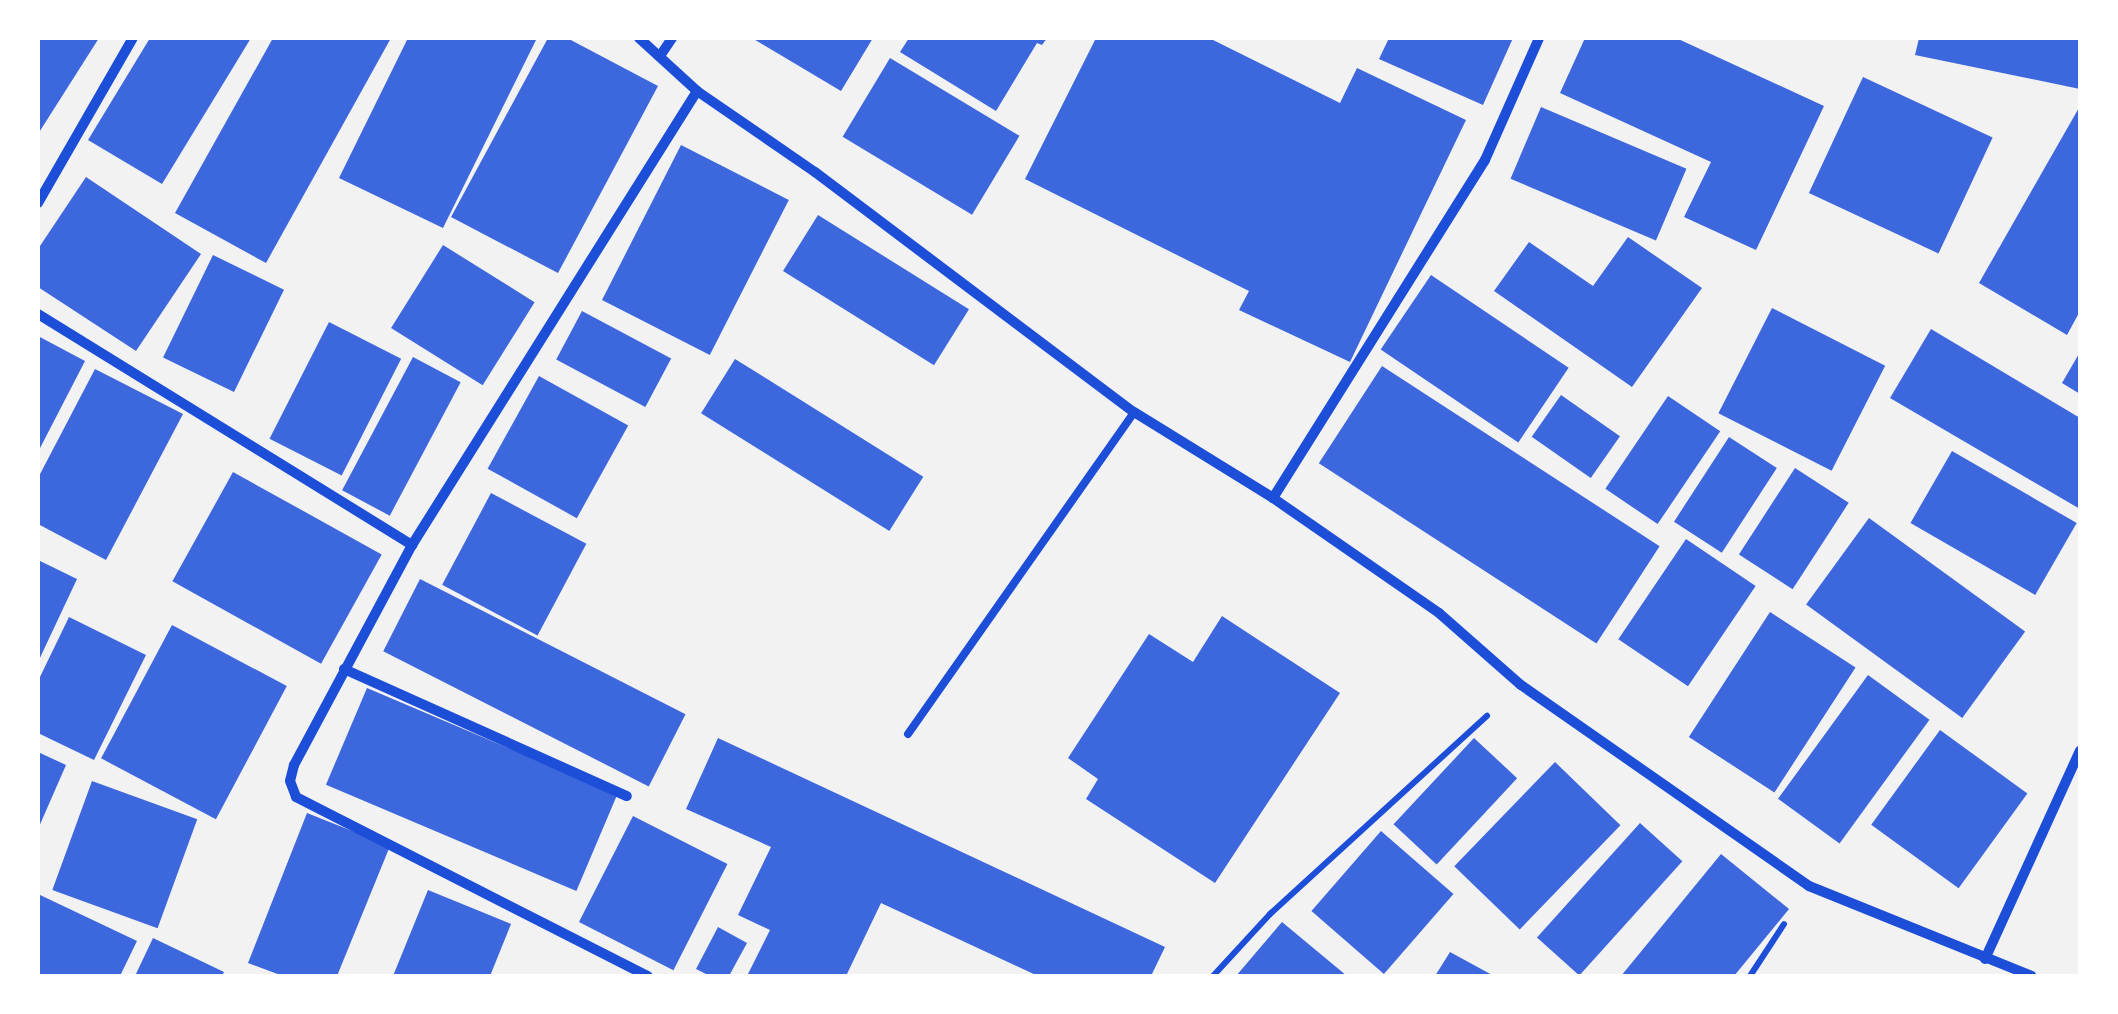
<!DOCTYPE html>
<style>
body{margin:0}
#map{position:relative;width:2118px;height:1014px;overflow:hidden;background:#f2f2f2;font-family:"IBM Plex Sans",sans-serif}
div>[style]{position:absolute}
.building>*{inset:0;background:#3d67dc;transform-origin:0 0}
.path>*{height:6px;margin:-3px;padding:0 3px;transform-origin:3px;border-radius:3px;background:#1d4ed8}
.service>*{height:8px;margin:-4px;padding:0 4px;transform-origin:4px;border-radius:4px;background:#1d4ed8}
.minor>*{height:10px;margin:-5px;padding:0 5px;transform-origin:5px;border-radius:5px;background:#1d4ed8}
span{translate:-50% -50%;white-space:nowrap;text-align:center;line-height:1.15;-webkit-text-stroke:9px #fff;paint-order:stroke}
.frame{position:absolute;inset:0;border:40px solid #fff;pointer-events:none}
</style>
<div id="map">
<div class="building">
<div style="clip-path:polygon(38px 38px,99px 38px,38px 134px)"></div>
<div style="clip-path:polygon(150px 38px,251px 38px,162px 184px,88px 140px)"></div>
<div style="clip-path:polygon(273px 38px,391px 38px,266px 263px,175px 213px)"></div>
<div style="clip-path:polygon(408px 38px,537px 38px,443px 228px,339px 178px)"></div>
<div style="clip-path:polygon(548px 38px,567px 38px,658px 86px,558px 273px,451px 217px)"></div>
<div style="clip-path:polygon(752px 38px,873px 38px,841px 91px)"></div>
<div style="clip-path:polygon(909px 38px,1047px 38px,1042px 45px,1037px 43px,996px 111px,900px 52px)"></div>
<div style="clip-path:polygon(1096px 38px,1209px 38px,1340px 103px,1357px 68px,1466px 120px,1350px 362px,1239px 310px,1249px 291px,1025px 179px)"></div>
<div style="clip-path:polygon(1389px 38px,1513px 38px,1483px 105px,1379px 59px)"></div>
<div style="clip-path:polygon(1585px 38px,1676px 38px,1824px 106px,1756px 250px,1684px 217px,1711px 162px,1560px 93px)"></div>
<div style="clip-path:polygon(1919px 38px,2080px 38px,2080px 89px,1915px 55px)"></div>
<div style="left:890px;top:58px;width:151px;height:92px;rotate:31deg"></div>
<div style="left:1863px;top:77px;width:143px;height:128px;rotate:25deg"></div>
<div style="clip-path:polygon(2080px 106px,2080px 311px,2067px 335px,1979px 283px)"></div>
<div style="left:1541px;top:107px;width:158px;height:78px;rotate:23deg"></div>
<div style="left:681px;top:145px;width:121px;height:174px;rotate:27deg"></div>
<div style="clip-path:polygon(86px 177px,201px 254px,136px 351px,38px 287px,38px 249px)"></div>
<div style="left:818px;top:215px;width:178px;height:66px;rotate:32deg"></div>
<div style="clip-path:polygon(1628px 237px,1702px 288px,1632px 387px,1494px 291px,1529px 242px,1593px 286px)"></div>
<div style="left:443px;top:245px;width:108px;height:98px;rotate:32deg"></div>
<div style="left:213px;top:255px;width:79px;height:114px;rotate:26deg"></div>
<div style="left:1431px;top:275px;width:166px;height:90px;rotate:34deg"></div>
<div style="left:1772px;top:308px;width:127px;height:118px;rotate:27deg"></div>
<div style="left:582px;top:311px;width:101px;height:55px;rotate:28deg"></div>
<div style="left:329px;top:322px;width:81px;height:131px;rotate:27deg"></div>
<div style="clip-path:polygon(1931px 329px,2080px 418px,2080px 509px,1890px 398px)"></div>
<div style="clip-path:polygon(38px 336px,85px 361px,38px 452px)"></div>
<div style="clip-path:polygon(2080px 352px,2080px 394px,2062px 383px)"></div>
<div style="left:413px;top:357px;width:54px;height:151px;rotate:28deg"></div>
<div style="left:735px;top:359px;width:222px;height:64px;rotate:32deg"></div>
<div style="left:1382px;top:366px;width:331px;height:116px;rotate:33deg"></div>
<div style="clip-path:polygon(95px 369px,183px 414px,106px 560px,38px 524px,38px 478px)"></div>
<div style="left:539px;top:376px;width:102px;height:106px;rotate:29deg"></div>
<div style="left:1561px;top:395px;width:72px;height:51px;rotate:35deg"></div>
<div style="left:1668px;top:396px;width:63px;height:112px;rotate:34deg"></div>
<div style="left:1729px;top:437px;width:57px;height:101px;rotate:33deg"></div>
<div style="left:1952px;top:451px;width:144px;height:83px;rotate:30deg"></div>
<div style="left:1795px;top:468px;width:64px;height:103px;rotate:33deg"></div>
<div style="left:233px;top:472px;width:170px;height:125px;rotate:29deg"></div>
<div style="left:491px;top:493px;width:108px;height:104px;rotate:28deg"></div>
<div style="left:1869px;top:518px;width:193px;height:107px;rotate:36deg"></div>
<div style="left:1686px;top:539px;width:84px;height:121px;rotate:34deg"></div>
<div style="clip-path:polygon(38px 560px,77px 579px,38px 662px)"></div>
<div style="left:420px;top:579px;width:298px;height:81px;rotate:27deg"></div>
<div style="left:1770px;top:612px;width:102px;height:149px;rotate:33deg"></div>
<div style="clip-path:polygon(1222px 616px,1340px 693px,1215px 883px,1086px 799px,1098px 779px,1068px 758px,1149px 634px,1193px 662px)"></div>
<div style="clip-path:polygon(69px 617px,146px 655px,94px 760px,38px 733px,38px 681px)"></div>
<div style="left:172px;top:625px;width:130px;height:151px;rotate:28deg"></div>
<div style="left:1868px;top:675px;width:76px;height:153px;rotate:36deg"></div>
<div style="left:367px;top:688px;width:272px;height:105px;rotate:23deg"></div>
<div style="left:1940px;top:730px;width:108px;height:117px;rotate:36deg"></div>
<div style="clip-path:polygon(718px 738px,1165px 947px,1151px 976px,1038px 976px,881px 903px,846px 976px,747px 976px,770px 930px,738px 915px,771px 847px,686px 809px)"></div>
<div style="left:1474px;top:738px;width:59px;height:118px;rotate:43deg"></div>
<div style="clip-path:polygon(38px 752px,66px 765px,38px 829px)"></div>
<div style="left:1555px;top:762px;width:91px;height:145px;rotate:44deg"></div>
<div style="left:92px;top:781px;width:112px;height:116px;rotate:20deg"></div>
<div style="clip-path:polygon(307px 813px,390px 846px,337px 976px,283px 976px,248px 963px)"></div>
<div style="left:633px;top:816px;width:106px;height:119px;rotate:27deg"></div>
<div style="left:1640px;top:823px;width:57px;height:154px;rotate:42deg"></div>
<div style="left:1381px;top:831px;width:96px;height:106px;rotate:41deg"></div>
<div style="clip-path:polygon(1721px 854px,1789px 909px,1734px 976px,1621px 976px)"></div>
<div style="clip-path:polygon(428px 890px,511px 924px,490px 976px,393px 976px)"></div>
<div style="clip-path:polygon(38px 894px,137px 941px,120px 976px,38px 976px)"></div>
<div style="clip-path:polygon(1282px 922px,1347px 976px,1236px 976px)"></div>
<div style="clip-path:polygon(718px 927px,747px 943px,729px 976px,710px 976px,696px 969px)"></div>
<div style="clip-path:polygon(153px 938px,224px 972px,222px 976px,135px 976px)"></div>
<div style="clip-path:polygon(1450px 952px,1494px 976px,1435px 976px)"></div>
</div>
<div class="path">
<div style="left:1213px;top:976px;width:84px;rotate:-47.4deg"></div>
<div style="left:1270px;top:914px;width:294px;rotate:-42.4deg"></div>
<div style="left:1750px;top:976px;width:62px;rotate:-56.8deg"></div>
</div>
<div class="service">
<div style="left:908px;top:734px;width:393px;rotate:-54.9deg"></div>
</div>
<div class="minor">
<div style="left:639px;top:38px;width:79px;rotate:42.4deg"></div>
<div style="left:697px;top:91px;width:143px;rotate:34.5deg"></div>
<div style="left:815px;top:172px;width:399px;rotate:37deg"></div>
<div style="left:1134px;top:412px;width:163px;rotate:31.7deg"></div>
<div style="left:1273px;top:498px;width:202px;rotate:34.7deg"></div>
<div style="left:1439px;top:613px;width:109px;rotate:41.3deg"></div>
<div style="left:1521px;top:685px;width:351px;rotate:34.9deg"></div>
<div style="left:1809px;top:886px;width:240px;rotate:22deg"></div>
<div style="left:660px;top:56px;width:22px;rotate:-56deg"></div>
<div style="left:38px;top:203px;width:190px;rotate:-60.1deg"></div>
<div style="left:38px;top:314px;width:440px;rotate:31.7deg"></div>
<div style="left:412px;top:545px;width:250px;rotate:118.2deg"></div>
<div style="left:294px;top:765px;width:16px;rotate:104deg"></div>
<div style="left:290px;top:781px;width:17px;rotate:69deg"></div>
<div style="left:296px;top:797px;width:395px;rotate:27deg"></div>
<div style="left:1273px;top:498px;width:399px;rotate:-57.9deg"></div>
<div style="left:1485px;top:160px;width:133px;rotate:-66.1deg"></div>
<div style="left:412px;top:545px;width:536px;rotate:-57.88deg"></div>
<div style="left:344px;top:669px;width:310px;rotate:24.2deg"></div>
<div style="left:1985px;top:959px;width:229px;rotate:-65.5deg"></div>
</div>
<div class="frame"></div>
</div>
